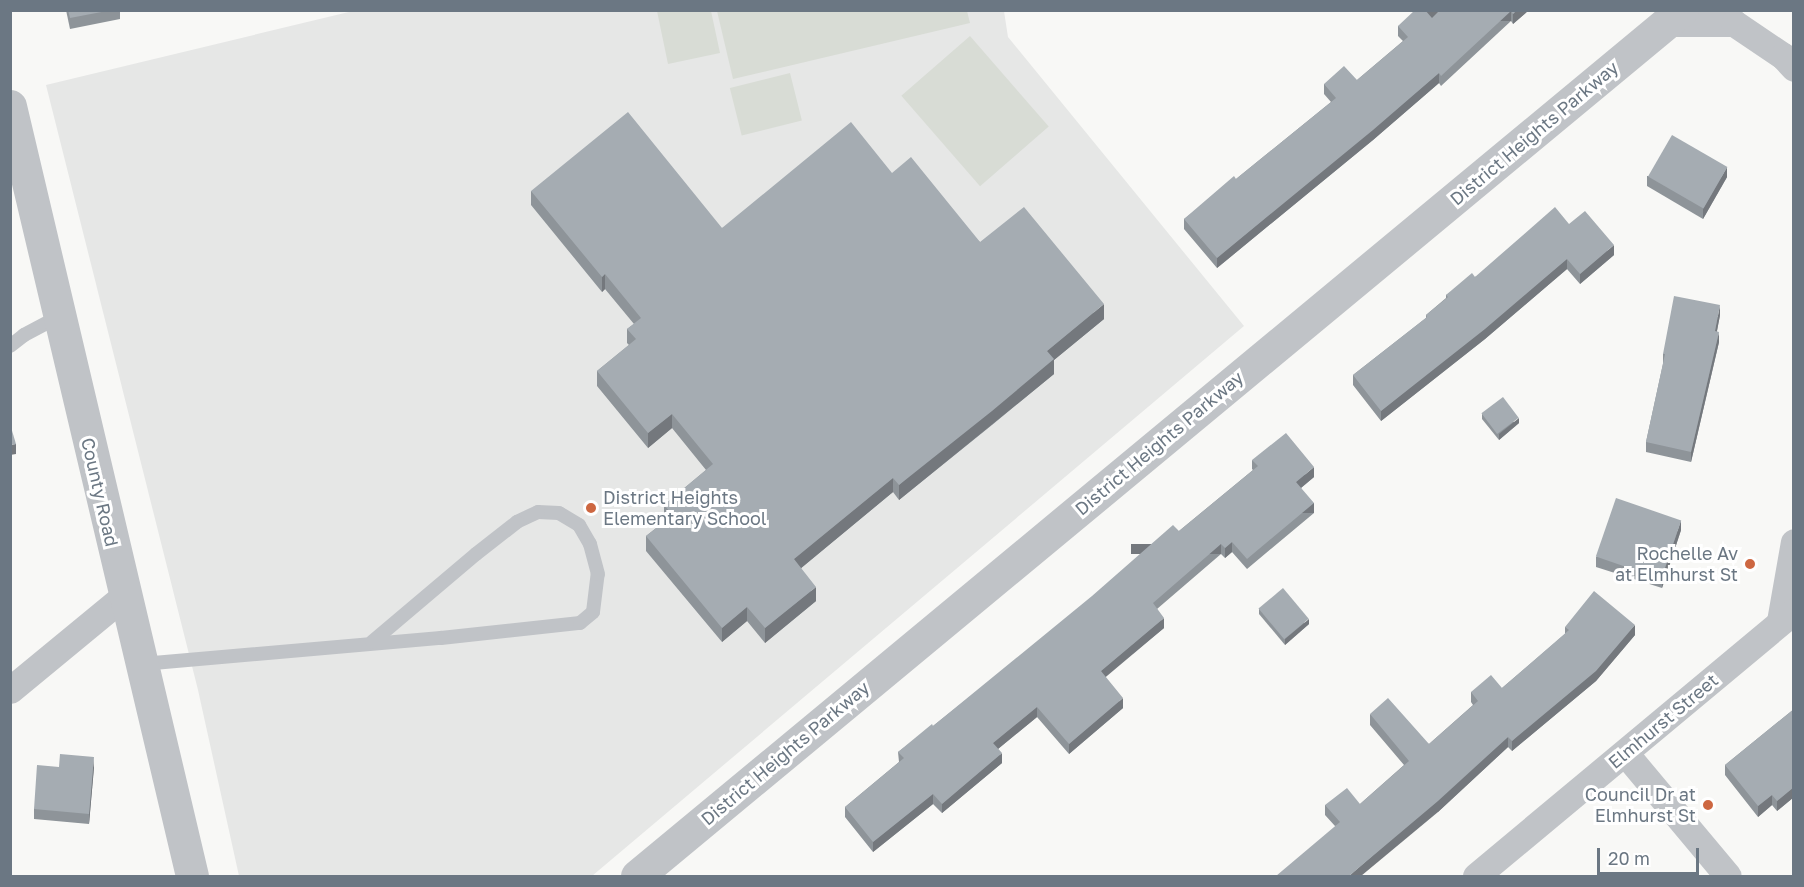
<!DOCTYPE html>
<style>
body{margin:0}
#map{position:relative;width:1804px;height:887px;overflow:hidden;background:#f8f8f6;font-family:"Golos Text",sans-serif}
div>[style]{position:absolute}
.built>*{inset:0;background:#e6e7e6}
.green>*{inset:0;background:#d8dcd5;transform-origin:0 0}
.service>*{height:14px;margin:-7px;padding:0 7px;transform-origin:7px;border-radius:7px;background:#c0c3c7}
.minor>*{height:27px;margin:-13.5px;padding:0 13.5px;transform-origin:13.5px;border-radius:13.5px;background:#c0c3c7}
.tertiary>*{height:33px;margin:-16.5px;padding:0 16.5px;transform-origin:16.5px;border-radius:16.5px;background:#c0c3c7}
.wall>*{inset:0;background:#8e9499}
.shaded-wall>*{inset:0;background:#74787d;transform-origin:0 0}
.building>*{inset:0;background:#a5acb2;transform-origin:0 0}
.dots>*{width:16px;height:16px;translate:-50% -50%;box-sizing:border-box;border:3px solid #fff;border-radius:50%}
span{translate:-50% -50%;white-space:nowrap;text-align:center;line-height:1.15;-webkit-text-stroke:6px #fff;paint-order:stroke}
.street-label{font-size:18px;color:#6b7783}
.poi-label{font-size:18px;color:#6b7783}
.left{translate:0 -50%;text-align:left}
.right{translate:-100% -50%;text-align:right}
.frame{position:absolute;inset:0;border:12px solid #6b7783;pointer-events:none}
.scale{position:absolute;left:1597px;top:848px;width:102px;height:27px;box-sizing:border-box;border:3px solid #6b7783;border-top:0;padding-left:8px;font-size:18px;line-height:21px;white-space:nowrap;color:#6b7783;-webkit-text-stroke:4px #fff;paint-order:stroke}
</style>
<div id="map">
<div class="built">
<div style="clip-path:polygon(353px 11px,1004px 11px,1008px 37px,1244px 326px,592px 876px,239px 876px,198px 690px,46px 85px)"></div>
</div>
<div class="green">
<div style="clip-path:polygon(657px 11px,711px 11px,720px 53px,668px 64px)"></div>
<div style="clip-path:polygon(717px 11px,967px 11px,970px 23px,733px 79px)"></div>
<div style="left:970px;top:36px;width:120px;height:91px;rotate:49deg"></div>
<div style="left:790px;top:73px;width:49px;height:62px;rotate:76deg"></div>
</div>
<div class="service">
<div style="left:10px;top:346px;width:18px;rotate:-38deg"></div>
<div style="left:24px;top:335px;width:40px;rotate:-28deg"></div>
<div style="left:142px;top:664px;width:300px;rotate:-5deg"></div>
<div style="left:441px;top:638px;width:140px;rotate:-6.2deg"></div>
<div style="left:580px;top:623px;width:17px;rotate:-40deg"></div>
<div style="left:593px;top:612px;width:38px;rotate:-83deg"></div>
<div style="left:598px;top:574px;width:31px;rotate:-105deg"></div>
<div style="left:590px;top:544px;width:22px;rotate:-120deg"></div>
<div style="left:579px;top:525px;width:23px;rotate:-149deg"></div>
<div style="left:559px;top:513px;width:21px;rotate:-177deg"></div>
<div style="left:538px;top:512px;width:23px;rotate:155deg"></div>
<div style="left:517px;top:522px;width:52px;rotate:142deg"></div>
<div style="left:476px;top:554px;width:136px;rotate:139.8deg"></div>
</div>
<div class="minor">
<div style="left:1666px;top:23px;width:68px"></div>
<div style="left:1734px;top:23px;width:59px;rotate:34deg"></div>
<div style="left:1783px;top:56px;width:16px;rotate:47deg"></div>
<div style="left:1780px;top:621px;width:80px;rotate:-80deg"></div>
<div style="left:10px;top:690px;width:148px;rotate:-39.5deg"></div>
<div style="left:1625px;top:753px;width:160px;rotate:50.1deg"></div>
<div style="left:1476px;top:876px;width:414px;rotate:-39.8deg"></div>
</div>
<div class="tertiary">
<div style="left:10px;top:106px;width:791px;rotate:76.7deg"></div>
<div style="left:637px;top:876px;width:1357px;rotate:-39.65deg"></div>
</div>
<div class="wall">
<div style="clip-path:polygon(66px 10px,120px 10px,120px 19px,70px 29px)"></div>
<div style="clip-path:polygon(1440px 10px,1529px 10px,1513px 24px,1511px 21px,1441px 86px,1439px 83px,1373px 140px,1217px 268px,1184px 229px,1184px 219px,1236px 179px,1331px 102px,1324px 94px,1324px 84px,1357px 80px,1403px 41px,1398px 36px,1398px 26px,1432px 18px)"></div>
<div style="clip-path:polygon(892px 173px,980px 242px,1104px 319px,1054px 360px,1054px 374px,992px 425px,899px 500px,893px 492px,801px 568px,816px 601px,765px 643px,747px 621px,722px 642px,646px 551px,646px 536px,665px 521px,664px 519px,664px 505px,706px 470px,672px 428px,648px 448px,597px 386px,597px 371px,629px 345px,627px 343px,627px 329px,634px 324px,605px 289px,602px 292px,531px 205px,531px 191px,722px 228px)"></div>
<div style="clip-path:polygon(1647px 176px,1727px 177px,1703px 219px,1647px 186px)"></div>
<div style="clip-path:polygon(1569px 224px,1614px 255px,1580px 284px,1567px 269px,1485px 339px,1381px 421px,1353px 385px,1353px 375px,1426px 318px,1426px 315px,1446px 298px,1446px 295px,1475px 277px)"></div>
<div style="clip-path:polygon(1720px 315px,1717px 331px,1719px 342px,1691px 462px,1646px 452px,1646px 442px,1663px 364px,1663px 354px)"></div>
<div style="clip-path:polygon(1482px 414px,1519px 423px,1499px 440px,1482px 419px)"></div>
<div style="clip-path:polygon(1252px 460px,1314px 477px,1301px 488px,1314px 513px,1247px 569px,1232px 552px,1225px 558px,1221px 554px,1157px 609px,1164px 628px,1105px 676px,1123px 708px,1069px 754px,1037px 717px,998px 749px,1002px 763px,942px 813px,933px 804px,873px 852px,845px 817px,845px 807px,899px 762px,898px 752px,933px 726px,1179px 531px,1253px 470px,1252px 469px)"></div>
<div style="clip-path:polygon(1681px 530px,1662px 588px,1596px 567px,1596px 557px)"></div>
<div style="clip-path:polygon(1259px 609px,1309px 624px,1285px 645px,1259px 614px)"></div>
<div style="clip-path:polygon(1565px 627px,1635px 635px,1596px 681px,1512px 751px,1508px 747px,1438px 812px,1335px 826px,1325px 815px,1325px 805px,1360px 804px,1404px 765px,1370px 725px,1370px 714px,1429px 744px,1473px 705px,1471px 702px,1471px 692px,1502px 688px,1565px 634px)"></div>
<div style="clip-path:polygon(1794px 709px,1794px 797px,1777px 811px,1772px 805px,1758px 817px,1725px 775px,1725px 765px)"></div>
<div style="clip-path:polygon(59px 767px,94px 767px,89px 824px,34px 819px,34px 809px)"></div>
</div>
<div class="shaded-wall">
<div style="clip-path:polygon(1517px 10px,1529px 10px,1513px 24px,1513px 14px)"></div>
<div style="left:1511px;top:11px;width:10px;height:96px;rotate:90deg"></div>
<div style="clip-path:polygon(1439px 73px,1439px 83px,1373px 140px,1217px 268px,1217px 258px)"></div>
<div style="clip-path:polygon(1727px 167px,1727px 177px,1703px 219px,1703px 209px)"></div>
<div style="clip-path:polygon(1614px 245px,1614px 255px,1580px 284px,1580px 274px)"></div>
<div style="clip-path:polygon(1567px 259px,1567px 269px,1485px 339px,1381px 421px,1381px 411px)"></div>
<div style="clip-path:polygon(605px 274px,605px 289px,602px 292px,602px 277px)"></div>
<div style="clip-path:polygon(1104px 304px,1104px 319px,1054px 360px,1054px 374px,899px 500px,899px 485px,1047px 351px)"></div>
<div style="clip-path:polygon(1720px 305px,1720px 315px,1715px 341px,1715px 331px)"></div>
<div style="clip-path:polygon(1719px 332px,1719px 342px,1691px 462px,1691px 452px)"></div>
<div style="clip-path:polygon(672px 414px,672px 428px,648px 448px,648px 433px)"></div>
<div style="clip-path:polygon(1519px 418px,1519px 423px,1499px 440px,1499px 434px)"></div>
<div style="clip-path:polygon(16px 444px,16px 454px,10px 455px,10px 445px)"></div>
<div style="clip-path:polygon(1314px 467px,1314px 477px,1296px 492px,1296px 482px)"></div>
<div style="clip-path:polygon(893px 478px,893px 492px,794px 574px,794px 559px)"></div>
<div style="left:1314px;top:503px;width:10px;height:87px;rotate:90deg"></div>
<div style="clip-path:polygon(1681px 520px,1681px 530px,1662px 588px,1662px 578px)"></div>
<div style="clip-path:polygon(1232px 542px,1232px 552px,1225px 558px,1225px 548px)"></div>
<div style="left:1221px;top:544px;width:10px;height:90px;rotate:90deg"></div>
<div style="clip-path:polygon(816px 587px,816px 601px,765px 643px,765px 628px)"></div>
<div style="clip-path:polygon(747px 607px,747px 621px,722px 642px,722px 628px)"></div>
<div style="clip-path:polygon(1164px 618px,1164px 628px,1101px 681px,1101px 671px)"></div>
<div style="clip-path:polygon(1309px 619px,1309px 624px,1285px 645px,1285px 639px)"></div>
<div style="clip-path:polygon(1635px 625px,1635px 635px,1596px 681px,1512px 751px,1512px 741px)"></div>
<div style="clip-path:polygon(1123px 698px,1123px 708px,1069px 754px,1069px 744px)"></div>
<div style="clip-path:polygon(1037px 707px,1037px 717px,993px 753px,993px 743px)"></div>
<div style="clip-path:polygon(1508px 737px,1508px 747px,1438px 812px,1361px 876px,1349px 876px)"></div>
<div style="clip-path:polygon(1002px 753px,1002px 763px,942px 813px,942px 804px)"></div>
<div style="clip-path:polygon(94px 757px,94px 767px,89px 824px,89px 814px)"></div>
<div style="clip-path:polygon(1794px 787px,1794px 797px,1777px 811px,1777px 801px)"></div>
<div style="clip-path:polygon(933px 794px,933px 804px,873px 852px,873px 842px)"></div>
<div style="clip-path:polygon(1772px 795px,1772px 805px,1758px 817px,1758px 806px)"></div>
</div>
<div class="building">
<div style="clip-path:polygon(68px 10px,112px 10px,70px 18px)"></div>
<div style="clip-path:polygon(1415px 10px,1425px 10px,1432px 18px,1440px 10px,1517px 10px,1513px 14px,1511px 11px,1441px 76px,1439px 73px,1373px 130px,1217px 258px,1184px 219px,1234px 176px,1236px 179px,1336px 98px,1324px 84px,1344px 66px,1357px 80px,1408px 37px,1398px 26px)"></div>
<div style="clip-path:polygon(628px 112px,722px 228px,851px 122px,892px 173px,911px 157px,980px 242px,1024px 207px,1104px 304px,1047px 351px,1054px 359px,992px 411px,899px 485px,893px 478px,794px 559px,816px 587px,765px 628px,747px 607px,722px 628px,646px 536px,673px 515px,664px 505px,713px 464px,672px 414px,648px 433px,597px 371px,636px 339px,627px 329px,641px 318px,605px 274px,602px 277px,531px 191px)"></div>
<div style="left:1672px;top:135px;width:64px;height:48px;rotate:30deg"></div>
<div style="clip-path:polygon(1555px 207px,1569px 224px,1585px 211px,1614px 245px,1580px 274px,1567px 259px,1485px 329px,1381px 411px,1353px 375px,1427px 317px,1426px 315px,1448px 297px,1446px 295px,1472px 273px,1475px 277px)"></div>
<div style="clip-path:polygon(1674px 296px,1720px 305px,1715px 331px,1719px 332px,1691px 452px,1646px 442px,1665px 354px,1663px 354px)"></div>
<div style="left:1503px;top:397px;width:26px;height:27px;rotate:53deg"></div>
<div style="clip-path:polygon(10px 424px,16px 444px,10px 445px)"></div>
<div style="clip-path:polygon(1286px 433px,1314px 467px,1296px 482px,1314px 503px,1247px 559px,1232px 542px,1225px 548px,1221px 544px,1153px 603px,1164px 618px,1101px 671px,1123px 698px,1069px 744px,1037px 707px,993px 743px,1002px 753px,942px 804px,933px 794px,873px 842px,845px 807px,904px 758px,898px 752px,932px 724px,933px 726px,1092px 596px,1173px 525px,1179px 531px,1258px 466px,1252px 460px)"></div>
<div style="left:1616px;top:498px;width:69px;height:62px;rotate:19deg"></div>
<div style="left:1283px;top:588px;width:40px;height:32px;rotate:50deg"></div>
<div style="clip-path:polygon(1594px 591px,1635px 625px,1596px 671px,1512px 741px,1508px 737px,1438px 801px,1349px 876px,1276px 876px,1340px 822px,1325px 805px,1347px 788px,1360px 804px,1409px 761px,1370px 714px,1388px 698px,1429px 744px,1478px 701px,1471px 692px,1491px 675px,1502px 688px,1569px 630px,1565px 627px)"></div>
<div style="clip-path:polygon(1794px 709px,1794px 787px,1777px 801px,1772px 795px,1758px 806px,1725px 765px)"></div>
<div style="clip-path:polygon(60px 754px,94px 757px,89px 814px,34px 809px,37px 765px,59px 767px)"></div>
</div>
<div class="dots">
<div style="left:591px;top:508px;background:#cd6741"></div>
<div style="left:1750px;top:564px;background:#cd6741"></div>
<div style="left:1708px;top:805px;background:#cd6741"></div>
</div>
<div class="street-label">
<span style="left:1534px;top:133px;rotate:-40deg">District Heights Parkway</span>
<span style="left:1159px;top:443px;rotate:-40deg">District Heights Parkway</span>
<span style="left:100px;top:492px;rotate:77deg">County Road</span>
<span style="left:1663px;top:721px;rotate:-40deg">Elmhurst Street</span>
<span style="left:785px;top:753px;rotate:-40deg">District Heights Parkway</span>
</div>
<div class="poi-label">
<span class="left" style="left:603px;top:508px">District Heights<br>Elementary School</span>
<span class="right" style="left:1738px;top:564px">Rochelle Av<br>at Elmhurst St</span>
<span class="right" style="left:1696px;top:805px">Council Dr at<br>Elmhurst St</span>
</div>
<div class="frame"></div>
<div class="scale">20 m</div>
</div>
